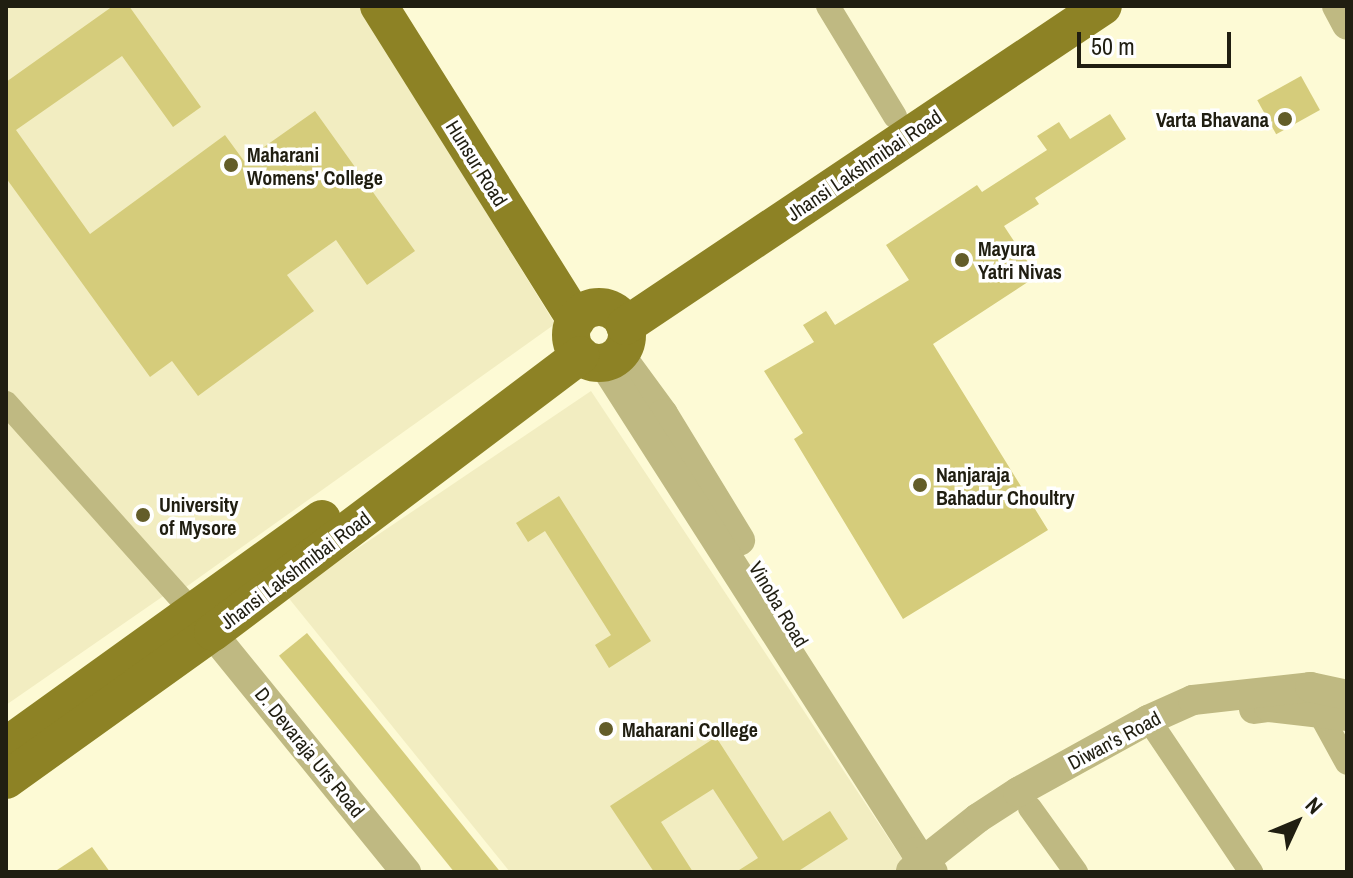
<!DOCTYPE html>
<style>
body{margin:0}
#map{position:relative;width:1353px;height:878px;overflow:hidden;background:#fdfad5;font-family:"Archivo Narrow",sans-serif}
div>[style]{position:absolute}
.built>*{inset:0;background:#f2edc1}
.building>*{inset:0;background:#d5cc7b;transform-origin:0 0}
.minor>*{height:24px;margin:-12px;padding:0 12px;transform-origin:12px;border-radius:12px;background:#bfb982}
.tertiary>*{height:30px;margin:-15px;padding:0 15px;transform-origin:15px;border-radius:15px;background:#bfb982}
.primary>*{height:38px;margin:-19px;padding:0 19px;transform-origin:19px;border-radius:19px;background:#8d8225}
.primary>.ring{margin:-19px;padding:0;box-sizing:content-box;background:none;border:38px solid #8d8225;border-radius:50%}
.dots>*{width:22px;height:22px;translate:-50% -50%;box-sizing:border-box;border:4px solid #fff;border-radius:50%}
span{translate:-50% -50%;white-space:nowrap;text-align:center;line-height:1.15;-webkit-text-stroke:7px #fff;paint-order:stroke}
.poi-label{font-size:20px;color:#201e11;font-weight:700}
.right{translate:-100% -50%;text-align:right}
.left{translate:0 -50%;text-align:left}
.street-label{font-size:20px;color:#201e11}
.frame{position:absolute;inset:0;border:8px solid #201e11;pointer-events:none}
.north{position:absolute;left:1257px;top:782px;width:80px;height:80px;-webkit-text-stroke:6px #fff;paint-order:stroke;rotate:46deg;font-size:22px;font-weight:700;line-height:32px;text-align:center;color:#201e11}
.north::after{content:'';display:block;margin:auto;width:28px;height:36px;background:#201e11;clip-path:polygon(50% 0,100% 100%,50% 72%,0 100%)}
.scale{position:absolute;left:1077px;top:32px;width:154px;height:36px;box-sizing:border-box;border:4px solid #201e11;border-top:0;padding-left:10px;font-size:24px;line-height:28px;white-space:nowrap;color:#201e11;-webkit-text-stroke:6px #fff;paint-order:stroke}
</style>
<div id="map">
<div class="built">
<div style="clip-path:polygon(6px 6px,359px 6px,555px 324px,179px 592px,175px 588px,6px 705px)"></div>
<div style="clip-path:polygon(591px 391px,905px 863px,894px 872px,510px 872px,287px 596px)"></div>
</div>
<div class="building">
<div style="clip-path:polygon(113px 6px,129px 6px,201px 107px,173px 127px,122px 56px,16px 130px,90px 234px,225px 135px,244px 161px,315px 111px,415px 251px,367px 285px,336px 240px,287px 275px,314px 311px,198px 396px,172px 361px,150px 377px,6px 178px,6px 82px)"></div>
<div style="left:1301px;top:76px;width:39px;height:50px;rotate:61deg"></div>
<div style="clip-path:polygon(1110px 114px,1126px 139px,1035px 198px,1039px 204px,1004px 226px,1037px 276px,933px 344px,1048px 530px,903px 619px,794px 439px,803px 433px,764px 371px,814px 342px,803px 325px,826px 311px,835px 325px,909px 280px,886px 245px,977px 185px,982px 192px,1047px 150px,1037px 136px,1059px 122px,1070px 139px)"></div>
<div style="clip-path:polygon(559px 496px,651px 641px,609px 668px,595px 645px,611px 635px,545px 531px,528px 542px,516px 523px)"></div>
<div style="left:307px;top:633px;width:309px;height:36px;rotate:51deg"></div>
<div style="clip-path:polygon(716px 737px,783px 841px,830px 811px,848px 839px,797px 872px,736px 872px,758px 858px,713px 789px,661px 822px,693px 872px,654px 872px,610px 806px)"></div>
<div style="clip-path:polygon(92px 847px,110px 872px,54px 872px)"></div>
</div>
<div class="minor">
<div style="left:828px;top:6px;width:129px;rotate:58.7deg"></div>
<div style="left:6px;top:403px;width:279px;rotate:48.2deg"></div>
<div style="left:1319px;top:712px;width:58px;rotate:61.2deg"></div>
<div style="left:1157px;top:732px;width:169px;rotate:56.1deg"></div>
<div style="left:1030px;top:808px;width:79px;rotate:54.3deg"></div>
</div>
<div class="tertiary">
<div style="left:1337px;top:6px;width:21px;rotate:62deg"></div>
<div style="left:619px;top:354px;width:74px;rotate:53.7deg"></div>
<div style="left:663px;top:414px;width:148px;rotate:58.6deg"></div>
<div style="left:603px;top:363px;width:581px;rotate:57.38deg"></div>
<div style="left:916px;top:852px;width:26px;rotate:50deg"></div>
<div style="left:198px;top:616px;width:330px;rotate:50.9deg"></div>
<div style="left:1254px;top:709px;width:15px;rotate:-8deg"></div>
<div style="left:1269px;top:707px;width:79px;rotate:6.6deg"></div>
<div style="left:911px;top:871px;width:85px;rotate:-38.3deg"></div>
<div style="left:978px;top:818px;width:48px;rotate:-33deg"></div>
<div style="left:1018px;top:792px;width:149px;rotate:-29deg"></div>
<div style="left:1148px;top:720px;width:49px;rotate:-24deg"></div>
<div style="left:1193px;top:700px;width:118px;rotate:-6.3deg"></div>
<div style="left:1310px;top:687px;width:38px;rotate:12deg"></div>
</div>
<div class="primary">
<div style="left:379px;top:6px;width:371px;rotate:57.9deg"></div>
<div class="ring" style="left:571px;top:307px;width:18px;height:18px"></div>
<div style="left:625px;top:326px;width:575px;rotate:-33.8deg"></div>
<div style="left:6px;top:746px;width:389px;rotate:-35.7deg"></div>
<div style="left:6px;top:780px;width:254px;rotate:-35.6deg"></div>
<div style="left:213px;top:632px;width:460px;rotate:-37deg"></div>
</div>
<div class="dots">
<div style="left:1285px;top:119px;background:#635d29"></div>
<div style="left:231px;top:165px;background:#635d29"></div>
<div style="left:962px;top:260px;background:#635d29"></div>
<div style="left:920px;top:485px;background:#635d29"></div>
<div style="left:143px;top:515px;background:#635d29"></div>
<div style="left:606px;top:729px;background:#635d29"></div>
</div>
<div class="poi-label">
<span class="right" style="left:1269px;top:119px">Varta Bhavana</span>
<span class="left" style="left:247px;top:166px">Maharani<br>Womens' College</span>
<span class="left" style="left:978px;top:260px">Mayura<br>Yatri Nivas</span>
<span class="left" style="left:936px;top:486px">Nanjaraja<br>Bahadur Choultry</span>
<span class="left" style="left:159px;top:516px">University<br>of Mysore</span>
<span class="left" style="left:622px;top:729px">Maharani College</span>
</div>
<div class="street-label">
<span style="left:477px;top:163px;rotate:58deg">Hunsur Road</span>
<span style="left:864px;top:165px;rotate:-34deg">Jhansi Lakshmibai Road</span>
<span style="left:295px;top:570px;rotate:-37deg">Jhansi Lakshmibai Road</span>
<span style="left:779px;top:604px;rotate:59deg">Vinoba Road</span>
<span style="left:1114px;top:740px;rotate:-28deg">Diwan's Road</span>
<span style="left:310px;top:752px;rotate:51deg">D. Devaraja Urs Road</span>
</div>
<div class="frame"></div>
<div class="north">N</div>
<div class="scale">50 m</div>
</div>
